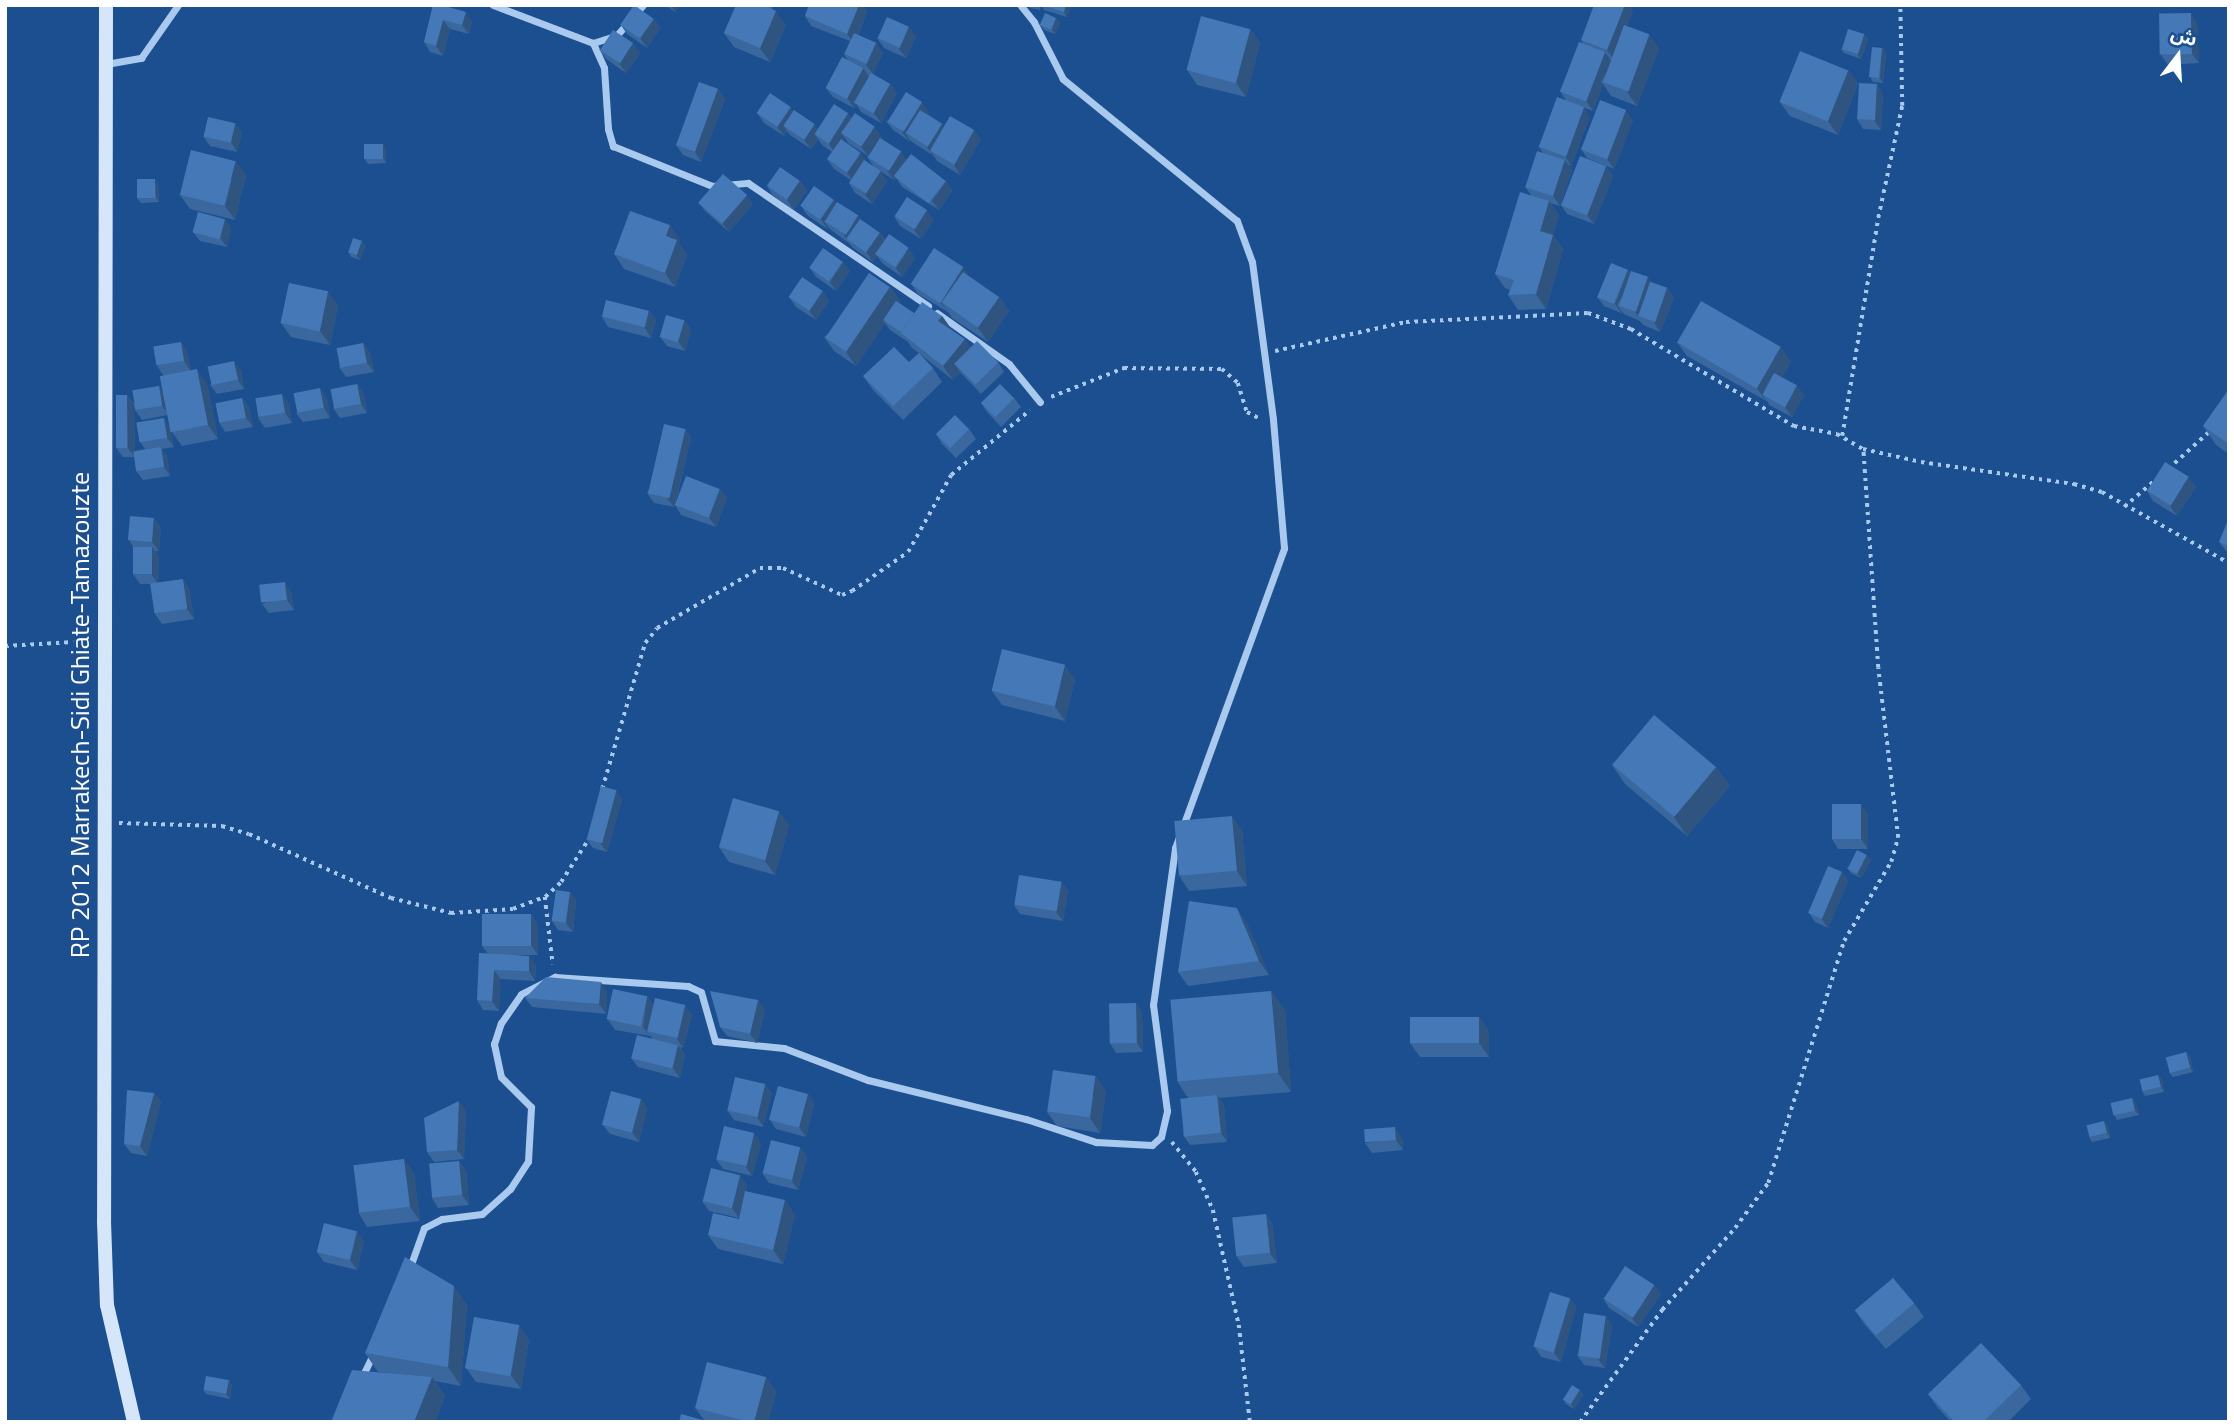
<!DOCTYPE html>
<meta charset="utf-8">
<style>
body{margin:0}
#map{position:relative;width:2234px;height:1427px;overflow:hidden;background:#1b4f8f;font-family:"Titillium Web","Noto Sans Arabic",sans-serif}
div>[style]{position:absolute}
.path>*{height:3.5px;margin-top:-1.75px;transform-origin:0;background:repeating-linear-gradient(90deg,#a9c9ee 0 3.5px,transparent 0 8.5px)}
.street>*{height:7px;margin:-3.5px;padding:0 3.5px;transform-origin:3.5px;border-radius:3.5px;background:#a9c9ee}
.secondary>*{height:14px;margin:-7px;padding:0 7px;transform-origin:7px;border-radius:7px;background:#d6e6fa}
.wall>*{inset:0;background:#3a679d}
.shaded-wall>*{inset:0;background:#305480}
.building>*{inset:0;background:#4478b7;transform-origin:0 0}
span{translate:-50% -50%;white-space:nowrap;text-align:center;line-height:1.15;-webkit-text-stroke:6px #1b4f8f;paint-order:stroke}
.street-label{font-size:26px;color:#fff}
.frame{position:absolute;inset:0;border:7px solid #fff;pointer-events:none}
.north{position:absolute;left:2143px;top:21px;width:70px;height:70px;-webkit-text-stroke:5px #1b4f8f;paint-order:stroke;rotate:17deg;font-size:19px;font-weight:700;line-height:28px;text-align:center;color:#fff}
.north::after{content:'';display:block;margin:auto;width:24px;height:32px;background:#fff;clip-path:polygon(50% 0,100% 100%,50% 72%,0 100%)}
</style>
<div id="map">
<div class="path">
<div style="left:1275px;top:351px;width:134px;rotate:-12.5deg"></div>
<div style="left:1406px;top:322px;width:182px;rotate:-2.8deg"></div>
<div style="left:1588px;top:313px;width:46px;rotate:20.4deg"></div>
<div style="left:1631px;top:329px;width:190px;rotate:30.8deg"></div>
<div style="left:1794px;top:426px;width:44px;rotate:10.5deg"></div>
<div style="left:1837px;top:434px;width:30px;rotate:30deg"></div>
<div style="left:1863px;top:449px;width:59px;rotate:12.6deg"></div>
<div style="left:1921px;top:462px;width:155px;rotate:8.2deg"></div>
<div style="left:2074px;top:484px;width:29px;rotate:16deg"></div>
<div style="left:2102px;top:492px;width:145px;rotate:29.2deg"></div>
<div style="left:1051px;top:397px;width:79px;rotate:-21.7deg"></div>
<div style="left:1124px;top:368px;width:98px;rotate:0.6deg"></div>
<div style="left:1222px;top:369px;width:21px;rotate:41deg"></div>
<div style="left:1238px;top:383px;width:30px;rotate:73deg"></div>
<div style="left:1247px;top:412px;width:15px;rotate:28deg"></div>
<div style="left:1842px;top:436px;width:221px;rotate:-80.6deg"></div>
<div style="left:1878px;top:218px;width:115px;rotate:-77.9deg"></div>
<div style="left:1902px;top:106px;width:101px;rotate:-91.1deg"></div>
<div style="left:2168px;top:469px;width:55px;rotate:-42.1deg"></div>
<div style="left:2124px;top:507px;width:40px;rotate:-41deg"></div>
<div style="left:5px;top:646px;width:86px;rotate:-3.3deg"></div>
<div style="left:602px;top:789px;width:152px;rotate:-73.6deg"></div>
<div style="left:645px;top:643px;width:19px;rotate:-51deg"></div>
<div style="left:657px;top:628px;width:119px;rotate:-30.2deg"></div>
<div style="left:760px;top:568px;width:23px"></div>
<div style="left:783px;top:568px;width:65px;rotate:24.6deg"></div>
<div style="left:842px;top:595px;width:11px;rotate:-22deg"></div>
<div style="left:852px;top:591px;width:68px;rotate:-34.9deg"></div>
<div style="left:908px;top:552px;width:88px;rotate:-60.8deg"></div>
<div style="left:951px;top:475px;width:102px;rotate:-39.4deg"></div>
<div style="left:119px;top:823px;width:103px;rotate:1.7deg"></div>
<div style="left:222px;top:826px;width:28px;rotate:17deg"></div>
<div style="left:249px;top:834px;width:156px;rotate:24.3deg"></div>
<div style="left:391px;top:898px;width:62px;rotate:14deg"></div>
<div style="left:451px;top:913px;width:62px;rotate:-3.7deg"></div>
<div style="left:513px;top:909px;width:34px;rotate:-21deg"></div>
<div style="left:545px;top:897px;width:22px;rotate:-43deg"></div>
<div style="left:561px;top:882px;width:54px;rotate:-57.2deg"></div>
<div style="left:545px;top:897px;width:68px;rotate:83.3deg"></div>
<div style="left:1172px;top:1142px;width:38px;rotate:51deg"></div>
<div style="left:1196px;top:1172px;width:42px;rotate:65.9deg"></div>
<div style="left:1213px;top:1210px;width:118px;rotate:77.3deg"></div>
<div style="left:1239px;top:1325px;width:98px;rotate:83.5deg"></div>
<div style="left:1580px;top:1422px;width:139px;rotate:-53.8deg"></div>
<div style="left:1662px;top:1310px;width:110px;rotate:-48.3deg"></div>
<div style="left:1735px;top:1228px;width:56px;rotate:-53.7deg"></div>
<div style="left:1768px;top:1183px;width:254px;rotate:-72.6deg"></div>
<div style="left:1844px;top:941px;width:92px;rotate:-59.3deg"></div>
<div style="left:1891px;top:862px;width:25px;rotate:-74deg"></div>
<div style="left:1898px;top:838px;width:171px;rotate:-96.7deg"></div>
<div style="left:1878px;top:668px;width:220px;rotate:-93.9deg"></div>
</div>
<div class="street">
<div style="left:493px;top:5px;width:107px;rotate:20.8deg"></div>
<div style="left:593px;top:43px;width:25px;rotate:-18deg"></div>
<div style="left:617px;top:35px;width:40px;rotate:-49deg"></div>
<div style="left:593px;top:43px;width:27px;rotate:66deg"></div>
<div style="left:604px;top:68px;width:61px;rotate:86.2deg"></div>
<div style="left:608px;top:129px;width:18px;rotate:74deg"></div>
<div style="left:613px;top:146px;width:107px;rotate:22deg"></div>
<div style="left:712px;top:186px;width:36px;rotate:-5deg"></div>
<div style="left:748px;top:183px;width:218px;rotate:34.3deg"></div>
<div style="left:106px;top:64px;width:36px;rotate:-10deg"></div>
<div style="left:141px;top:58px;width:65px;rotate:-55.1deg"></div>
<div style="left:937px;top:313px;width:88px;rotate:35.3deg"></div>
<div style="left:1009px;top:364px;width:49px;rotate:50.8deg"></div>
<div style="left:410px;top:1267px;width:41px;rotate:-70.3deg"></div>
<div style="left:424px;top:1228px;width:20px;rotate:-27deg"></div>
<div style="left:442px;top:1219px;width:40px;rotate:-7.1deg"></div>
<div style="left:482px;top:1214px;width:38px;rotate:-42deg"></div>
<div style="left:510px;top:1189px;width:33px;rotate:-57deg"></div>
<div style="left:528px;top:1161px;width:54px;rotate:-86.8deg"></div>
<div style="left:531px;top:1107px;width:42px;rotate:-135deg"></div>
<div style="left:501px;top:1077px;width:34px;rotate:-102deg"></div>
<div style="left:494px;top:1044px;width:22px;rotate:-72deg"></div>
<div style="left:501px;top:1023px;width:35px;rotate:-55deg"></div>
<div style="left:521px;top:994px;width:38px;rotate:-27deg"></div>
<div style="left:555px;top:977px;width:133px;rotate:3.9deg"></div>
<div style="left:688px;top:986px;width:14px;rotate:25deg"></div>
<div style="left:701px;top:992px;width:51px;rotate:74.1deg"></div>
<div style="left:715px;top:1041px;width:69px;rotate:5.8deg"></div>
<div style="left:784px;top:1048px;width:90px;rotate:20.9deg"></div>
<div style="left:868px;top:1080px;width:163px;rotate:13.9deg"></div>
<div style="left:1026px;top:1119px;width:74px;rotate:18.2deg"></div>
<div style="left:1096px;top:1142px;width:56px;rotate:3.1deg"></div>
<div style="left:1152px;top:1145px;width:12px;rotate:-42deg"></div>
<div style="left:1161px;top:1137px;width:27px;rotate:-77deg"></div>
<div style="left:1167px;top:1111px;width:107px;rotate:-97.5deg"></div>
<div style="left:1153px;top:1005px;width:159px;rotate:-82deg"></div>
<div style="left:1175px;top:848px;width:319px;rotate:-70deg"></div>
<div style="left:1284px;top:548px;width:129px;rotate:-94.9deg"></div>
<div style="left:1273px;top:419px;width:158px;rotate:-97.6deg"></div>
<div style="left:1252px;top:262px;width:44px;rotate:-110.1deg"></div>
<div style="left:1237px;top:221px;width:225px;rotate:-140.8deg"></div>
<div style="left:1063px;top:79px;width:64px;rotate:-117deg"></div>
<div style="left:1034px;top:22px;width:22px;rotate:-129deg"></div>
<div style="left:361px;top:1379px;width:30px;rotate:-64deg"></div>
</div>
<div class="secondary">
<div style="left:106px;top:5px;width:1216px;rotate:90.09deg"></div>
<div style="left:104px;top:1221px;width:84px;rotate:88deg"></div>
<div style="left:107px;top:1305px;width:120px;rotate:77deg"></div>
</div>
<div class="wall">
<div style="clip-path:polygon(433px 5px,472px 21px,469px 34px,450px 29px,443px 56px,430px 52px,424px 42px)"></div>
<div style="clip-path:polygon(665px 5px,680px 5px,675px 12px)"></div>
<div style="clip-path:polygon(736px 5px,773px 5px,772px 9px,786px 25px,770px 62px,734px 47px,724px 33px)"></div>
<div style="clip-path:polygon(809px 5px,862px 5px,867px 12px,858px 35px,876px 43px,883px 53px,873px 74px,890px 84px,897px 93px,881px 123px,861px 112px,856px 104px,854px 108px,833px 97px,826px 88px,848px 61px,844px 54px,850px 41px,811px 26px,805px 16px)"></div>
<div style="clip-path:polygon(1028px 5px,1070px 5px,1071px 6px,1067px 17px,1044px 10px,1041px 5px,1040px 10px,1030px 8px)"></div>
<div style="clip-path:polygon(1633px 11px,1627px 26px,1659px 48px,1637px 106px,1611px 96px,1603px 84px,1593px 111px,1566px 101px,1560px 91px,1583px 44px,1581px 40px)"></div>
<div style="clip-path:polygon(1056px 18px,1060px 23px,1055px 34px,1044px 30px,1040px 25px)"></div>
<div style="clip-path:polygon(654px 19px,660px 28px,647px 48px,627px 34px,620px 24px)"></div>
<div style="clip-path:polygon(2197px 23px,2199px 63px,2168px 65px,2161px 55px)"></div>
<div style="clip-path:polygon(1250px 29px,1260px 43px,1246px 97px,1197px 85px,1187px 70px)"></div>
<div style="clip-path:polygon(1864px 34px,1868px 39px,1861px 59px,1844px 53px,1841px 49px)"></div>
<div style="clip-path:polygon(916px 36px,906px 58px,884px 48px,877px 38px)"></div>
<div style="clip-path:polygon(1882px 48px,1886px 53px,1883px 83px,1873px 82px,1870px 77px)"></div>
<div style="clip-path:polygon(599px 49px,640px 53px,626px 73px,606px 59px)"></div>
<div style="clip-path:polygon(1848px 70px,1858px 84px,1838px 135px,1790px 116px,1780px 102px)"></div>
<div style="clip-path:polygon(718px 89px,725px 99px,701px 162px,683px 155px,676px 145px)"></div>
<div style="clip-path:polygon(1883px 94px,1881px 130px,1863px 129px,1857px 119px)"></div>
<div style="clip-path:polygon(793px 111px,818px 129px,851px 118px,882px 137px,881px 138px,907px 160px,946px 181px,952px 191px,939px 210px,902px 187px,896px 178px,894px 180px,874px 167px,867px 157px,868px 156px,848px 143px,845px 138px,843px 141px,887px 181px,872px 204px,855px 193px,849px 183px,851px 180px,834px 169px,827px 159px,832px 152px,822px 145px,818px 139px,811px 149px,790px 135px,787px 131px,784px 136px,764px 123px,757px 113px)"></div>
<div style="clip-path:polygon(929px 112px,927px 114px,942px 124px,944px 127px,981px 139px,960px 175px,937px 161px,934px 156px,912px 142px,910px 140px,909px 141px,893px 130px,886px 121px)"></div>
<div style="clip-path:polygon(1590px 117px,1571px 166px,1568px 165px,1572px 170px,1560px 206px,1550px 203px,1559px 215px,1553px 235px,1563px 249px,1546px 309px,1518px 310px,1508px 295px,1510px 290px,1505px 288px,1495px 274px,1531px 195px,1525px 187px,1543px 153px,1538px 146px)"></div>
<div style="clip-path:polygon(1633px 120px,1614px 169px,1587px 158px,1581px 149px)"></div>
<div style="clip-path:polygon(235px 123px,242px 133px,237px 152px,210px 146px,203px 136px)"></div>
<div style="clip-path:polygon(386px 149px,386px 163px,368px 164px,365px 159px)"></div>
<div style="clip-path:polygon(1606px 166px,1613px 176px,1594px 224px,1567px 214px,1561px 205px)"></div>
<div style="clip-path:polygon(246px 175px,235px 220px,190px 209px,180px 195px)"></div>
<div style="clip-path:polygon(800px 181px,807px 190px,794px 210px,773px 196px,767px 186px)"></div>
<div style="clip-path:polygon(158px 183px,159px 202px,141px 203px,137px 198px)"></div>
<div style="clip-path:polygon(834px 200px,836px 203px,880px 233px,885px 240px,915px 258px,902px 277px,882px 263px,877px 256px,873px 262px,853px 248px,850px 244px,831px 230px,828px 227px,827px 229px,807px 215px,801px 206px)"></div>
<div style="clip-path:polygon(698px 202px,753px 204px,729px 232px,705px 211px)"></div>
<div style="clip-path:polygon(894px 216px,934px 220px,921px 239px,900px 226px)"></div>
<div style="clip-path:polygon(231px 228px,227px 247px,200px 241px,193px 232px)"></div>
<div style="clip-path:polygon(680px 239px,679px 243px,687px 255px,675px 287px,624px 269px,614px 254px)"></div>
<div style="clip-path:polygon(362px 241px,365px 246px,360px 260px,351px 257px,348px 252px)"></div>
<div style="clip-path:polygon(843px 262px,850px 271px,836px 291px,816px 277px,810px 268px)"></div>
<div style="clip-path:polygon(1628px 270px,1630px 273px,1667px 288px,1674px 298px,1660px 332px,1643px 325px,1640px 321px,1624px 314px,1622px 312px,1621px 313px,1604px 306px,1597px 297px)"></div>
<div style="clip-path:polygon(970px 277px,999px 297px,1009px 311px,988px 342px,952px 318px,948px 312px,918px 294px,911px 284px)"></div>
<div style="clip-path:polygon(890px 287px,900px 301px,899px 303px,914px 313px,942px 316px,952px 330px,952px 331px,970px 347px,998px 362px,1004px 372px,981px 394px,960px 372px,953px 380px,911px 347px,908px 342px,890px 330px,885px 323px,856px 366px,834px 351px,824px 337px)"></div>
<div style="clip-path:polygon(789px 297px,829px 301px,816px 320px,796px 307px)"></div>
<div style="clip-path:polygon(338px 305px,330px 345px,291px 337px,281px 323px)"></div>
<div style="clip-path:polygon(649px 311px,656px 320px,651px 338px,608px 327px,602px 317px)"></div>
<div style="clip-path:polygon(684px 320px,691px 330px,685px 351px,667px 346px,660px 337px)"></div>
<div style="clip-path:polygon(1677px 342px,1791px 362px,1782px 377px,1804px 395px,1792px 417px,1769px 405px,1768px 402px,1687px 356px)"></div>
<div style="clip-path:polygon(363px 343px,370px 353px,374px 372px,346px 377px,339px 367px)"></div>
<div style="clip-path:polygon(187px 351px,191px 371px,207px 384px,218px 439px,182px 446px,172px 432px,168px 415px,142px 420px,135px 410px,134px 405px,135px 451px,145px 449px,140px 442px,170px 428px,174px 447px,162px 449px,167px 456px,170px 476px,143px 480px,136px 471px,134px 457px,123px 457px,116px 448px,127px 395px,134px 404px,159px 386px,163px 393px,163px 375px,157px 366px)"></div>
<div style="clip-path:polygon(909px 362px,933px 368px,942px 382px,903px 420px,873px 390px,863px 376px)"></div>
<div style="clip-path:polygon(241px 370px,244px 389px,217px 394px,210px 385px)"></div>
<div style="clip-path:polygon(357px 384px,364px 394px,367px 413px,340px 418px,333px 408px)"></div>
<div style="clip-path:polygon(2229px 389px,2229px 454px,2216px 445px,2203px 426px)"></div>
<div style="clip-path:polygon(242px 398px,249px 407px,253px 427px,225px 432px,219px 422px)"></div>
<div style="clip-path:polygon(327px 398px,330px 418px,303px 422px,296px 413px)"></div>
<div style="clip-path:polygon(1014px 398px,1021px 407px,1001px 427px,987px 412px,981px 403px)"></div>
<div style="clip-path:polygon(289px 403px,292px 423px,265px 428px,258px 418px)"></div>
<div style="clip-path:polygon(685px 429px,691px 438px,675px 505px,720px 489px,727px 498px,716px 527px,681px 515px,675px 505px,674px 507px,654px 503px,647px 493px)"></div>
<div style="clip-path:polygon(969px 429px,976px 439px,956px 458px,942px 444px,936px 434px)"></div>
<div style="clip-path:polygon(2196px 487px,2177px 516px,2153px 501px,2147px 491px)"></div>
<div style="clip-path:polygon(2229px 518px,2229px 553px,2226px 551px,2219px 542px)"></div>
<div style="clip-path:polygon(161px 527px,159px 551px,155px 551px,159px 557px,158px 583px,189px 589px,194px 619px,162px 624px,155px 614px,150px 584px,140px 584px,133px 574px,133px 547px,129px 540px)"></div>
<div style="clip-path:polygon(291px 592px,294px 610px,269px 613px,262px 604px)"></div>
<div style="clip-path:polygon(1075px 679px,1065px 721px,1002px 705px,992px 691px)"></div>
<div style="clip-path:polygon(1612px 765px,1716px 767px,1730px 786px,1687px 836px,1625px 784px)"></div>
<div style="clip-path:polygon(622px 799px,607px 852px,593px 848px,586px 839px)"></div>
<div style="clip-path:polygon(1868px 814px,1868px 849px,1838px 849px,1832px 839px)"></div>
<div style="clip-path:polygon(789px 825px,775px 875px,729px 862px,719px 847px)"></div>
<div style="clip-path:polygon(1242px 830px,1247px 886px,1189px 891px,1180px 877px)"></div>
<div style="clip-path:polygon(1871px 860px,1861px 878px,1851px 873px,1847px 868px)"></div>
<div style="clip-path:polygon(1842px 872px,1848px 881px,1828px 928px,1815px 922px,1809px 913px)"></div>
<div style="clip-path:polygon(1061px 882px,1068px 891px,1063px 921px,1020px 914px,1014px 905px)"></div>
<div style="clip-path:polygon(570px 892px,576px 901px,573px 932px,558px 930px,552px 921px)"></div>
<div style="clip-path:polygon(531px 914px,537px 923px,538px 955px,517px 955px,536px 965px,535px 981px,500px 979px,499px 1011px,483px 1010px,477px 1000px,488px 954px,482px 946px)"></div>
<div style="clip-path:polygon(1247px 923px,1269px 975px,1188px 986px,1178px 972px)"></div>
<div style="clip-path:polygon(1271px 991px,1285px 1010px,1291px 1092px,1219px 1098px,1224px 1105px,1227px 1142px,1190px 1145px,1183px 1135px,1188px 1098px,1177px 1081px)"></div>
<div style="clip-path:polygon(607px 992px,606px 1014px,532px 1007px,525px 998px)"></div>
<div style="clip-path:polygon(647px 996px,653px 1005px,692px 1015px,683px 1048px,680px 1047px,685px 1055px,680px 1078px,638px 1067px,631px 1058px,652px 1039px,650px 1035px,650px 1036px,615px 1030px,608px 1020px)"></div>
<div style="clip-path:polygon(758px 1000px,765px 1010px,757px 1043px,727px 1036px,720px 1027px)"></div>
<div style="clip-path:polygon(1136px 1003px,1142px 1013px,1143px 1052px,1116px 1053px,1110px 1043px)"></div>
<div style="clip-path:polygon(1479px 1017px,1489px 1032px,1489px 1057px,1420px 1057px,1410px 1043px)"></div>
<div style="clip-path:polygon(2186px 1052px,2190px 1057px,2193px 1072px,2173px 1077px,2169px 1073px)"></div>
<div style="clip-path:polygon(2158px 1075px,2162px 1079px,2164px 1092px,2145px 1096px,2142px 1091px)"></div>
<div style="clip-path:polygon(1106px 1091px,1100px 1133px,1057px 1126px,1047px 1112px)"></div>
<div style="clip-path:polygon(154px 1093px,161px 1102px,147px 1156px,131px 1153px,124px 1144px)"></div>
<div style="clip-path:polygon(772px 1093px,763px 1127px,734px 1120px,727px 1110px)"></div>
<div style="clip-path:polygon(808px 1094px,814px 1103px,806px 1137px,776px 1129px,770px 1120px)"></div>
<div style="clip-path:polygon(2132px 1098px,2136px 1103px,2139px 1115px,2117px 1120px,2114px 1115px)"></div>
<div style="clip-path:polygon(641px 1099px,647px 1108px,639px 1142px,610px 1134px,603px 1125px)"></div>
<div style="clip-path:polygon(466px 1110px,464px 1159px,434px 1162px,427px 1152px)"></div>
<div style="clip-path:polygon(2108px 1125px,2110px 1138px,2092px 1142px,2089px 1137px)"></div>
<div style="clip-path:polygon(1402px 1137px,1403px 1150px,1372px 1153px,1365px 1143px)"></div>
<div style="clip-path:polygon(761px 1143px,752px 1176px,723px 1169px,716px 1159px)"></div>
<div style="clip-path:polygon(800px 1147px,807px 1157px,798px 1190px,769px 1183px,762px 1173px)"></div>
<div style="clip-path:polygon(459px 1161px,466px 1171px,469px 1205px,438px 1208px,432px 1198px)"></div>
<div style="clip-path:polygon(414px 1173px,420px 1221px,367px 1227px,358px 1212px)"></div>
<div style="clip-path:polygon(747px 1185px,739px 1218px,709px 1211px,702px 1201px)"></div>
<div style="clip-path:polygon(795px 1214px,783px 1264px,718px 1249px,708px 1235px)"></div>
<div style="clip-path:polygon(1266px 1214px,1272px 1224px,1277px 1263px,1244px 1267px,1237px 1257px)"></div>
<div style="clip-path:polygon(364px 1241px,357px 1270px,324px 1262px,317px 1252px)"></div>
<div style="clip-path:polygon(1654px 1285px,1661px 1294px,1638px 1327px,1609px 1308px,1603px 1298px)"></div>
<div style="clip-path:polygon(1570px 1298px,1576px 1307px,1561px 1362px,1541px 1357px,1535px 1347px)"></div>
<div style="clip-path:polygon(1914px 1303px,1924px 1317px,1886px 1349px,1865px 1325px,1855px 1310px)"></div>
<div style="clip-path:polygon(467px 1305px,461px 1386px,435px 1381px,445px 1396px,435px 1422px,331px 1422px,388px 1373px,378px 1372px,365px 1353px)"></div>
<div style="clip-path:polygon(1612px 1326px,1605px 1368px,1584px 1365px,1577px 1355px)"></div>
<div style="clip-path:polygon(529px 1339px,521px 1389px,476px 1382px,466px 1368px)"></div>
<div style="clip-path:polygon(766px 1377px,776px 1392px,768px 1422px,679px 1422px,704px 1420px,695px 1408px)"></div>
<div style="clip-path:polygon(229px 1380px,232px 1385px,230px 1399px,206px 1394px,203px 1390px)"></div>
<div style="clip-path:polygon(2021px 1385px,2031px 1399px,2008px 1422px,1951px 1422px,1938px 1408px,1928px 1394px)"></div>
<div style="clip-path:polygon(1580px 1390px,1583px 1395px,1574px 1409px,1566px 1404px,1563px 1399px)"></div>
</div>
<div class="shaded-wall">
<div style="clip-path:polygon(671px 5px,680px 5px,675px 12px)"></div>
<div style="clip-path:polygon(859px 5px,862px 5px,867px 12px,854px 43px,847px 34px)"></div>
<div style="clip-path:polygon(1066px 5px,1071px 6px,1067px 17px,1064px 12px)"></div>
<div style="clip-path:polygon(1625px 5px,1629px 5px,1633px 11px,1614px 60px,1607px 50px)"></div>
<div style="clip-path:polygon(776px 11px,786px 25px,770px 62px,760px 48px)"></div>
<div style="clip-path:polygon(466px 12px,472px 21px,469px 34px,462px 25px)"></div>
<div style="clip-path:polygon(2191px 13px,2197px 23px,2199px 63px,2192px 54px)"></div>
<div style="clip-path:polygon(1056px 18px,1060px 23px,1055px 34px,1052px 30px)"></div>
<div style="clip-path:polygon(654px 19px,660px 28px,647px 48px,640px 38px)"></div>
<div style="clip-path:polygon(443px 20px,450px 29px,443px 56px,436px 46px)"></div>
<div style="clip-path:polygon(909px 27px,916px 36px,906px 58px,899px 49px)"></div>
<div style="clip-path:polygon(1250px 29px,1260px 43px,1246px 97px,1236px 83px)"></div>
<div style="clip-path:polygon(1649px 34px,1659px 48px,1637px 106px,1627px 92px)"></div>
<div style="clip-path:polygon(1864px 34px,1868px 39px,1861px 59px,1857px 54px)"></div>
<div style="clip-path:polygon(633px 43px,640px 53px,626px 73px,619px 63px)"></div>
<div style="clip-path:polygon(876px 43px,883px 53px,873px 74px,866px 65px)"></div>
<div style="clip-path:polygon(1882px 48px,1886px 53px,1883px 83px,1880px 78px)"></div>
<div style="clip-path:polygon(1605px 52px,1612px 62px,1601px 82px,1603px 84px,1593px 111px,1586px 101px)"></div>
<div style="clip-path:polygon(863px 68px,870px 78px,854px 102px,856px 104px,854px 108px,847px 98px)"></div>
<div style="clip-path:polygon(1848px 70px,1858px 84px,1838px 135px,1828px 121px)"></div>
<div style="clip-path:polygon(890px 84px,897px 93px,881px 123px,874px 113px)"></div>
<div style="clip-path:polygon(1877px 84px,1883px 94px,1881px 130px,1874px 120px)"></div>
<div style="clip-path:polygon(718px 89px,725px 99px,701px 162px,695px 152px)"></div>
<div style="clip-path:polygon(922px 102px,929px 112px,912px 137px,905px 133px,910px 140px,909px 141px,902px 132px)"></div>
<div style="clip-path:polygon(791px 107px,797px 117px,784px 126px,787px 131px,784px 136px,777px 127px)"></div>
<div style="clip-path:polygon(1584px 107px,1590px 117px,1571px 166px,1565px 156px)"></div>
<div style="clip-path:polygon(1626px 110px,1633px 120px,1614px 169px,1607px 159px)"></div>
<div style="clip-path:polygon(848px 113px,855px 123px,841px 133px,845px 138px,835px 153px,829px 144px)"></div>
<div style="clip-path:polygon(235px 123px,242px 133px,237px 152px,231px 142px)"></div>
<div style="clip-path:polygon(815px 124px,821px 133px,815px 135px,818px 139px,811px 149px,804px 140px)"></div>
<div style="clip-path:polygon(942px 124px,949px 134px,931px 151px,934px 157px,927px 147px)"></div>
<div style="clip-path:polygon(875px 127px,882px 137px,868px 156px,861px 147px)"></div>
<div style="clip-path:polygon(974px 130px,981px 139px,960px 175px,954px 165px)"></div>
<div style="clip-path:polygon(383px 144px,386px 149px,386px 163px,383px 158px)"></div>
<div style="clip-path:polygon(901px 151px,907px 161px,894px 180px,887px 171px)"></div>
<div style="clip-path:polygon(861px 153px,868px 163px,854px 182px,847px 173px)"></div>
<div style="clip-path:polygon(1565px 160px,1572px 170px,1560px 206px,1553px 196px)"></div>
<div style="clip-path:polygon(236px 161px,246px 175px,235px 220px,225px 206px)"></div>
<div style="clip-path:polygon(1606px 166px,1613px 176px,1594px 224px,1587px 215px)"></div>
<div style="clip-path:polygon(881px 171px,887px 181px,872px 204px,865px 194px)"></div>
<div style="clip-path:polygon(155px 179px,158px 183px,159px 202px,156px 197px)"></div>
<div style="clip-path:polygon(800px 181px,807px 190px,794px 210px,787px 200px)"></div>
<div style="clip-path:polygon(946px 181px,952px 191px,939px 210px,932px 201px)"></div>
<div style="clip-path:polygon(747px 195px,753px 204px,729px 232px,722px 223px)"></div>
<div style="clip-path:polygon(834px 200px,841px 209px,824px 221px,828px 227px,827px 229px,821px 219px)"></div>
<div style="clip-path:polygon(1549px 201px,1559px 215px,1550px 245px,1540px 231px)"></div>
<div style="clip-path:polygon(927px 210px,934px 220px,921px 239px,914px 230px)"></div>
<div style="clip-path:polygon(858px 215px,864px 225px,847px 240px,844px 235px)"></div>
<div style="clip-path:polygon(225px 219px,231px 228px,227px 247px,220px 238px)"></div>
<div style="clip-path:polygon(670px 225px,680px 239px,679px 243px,687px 255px,675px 287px,665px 273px,666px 236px)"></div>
<div style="clip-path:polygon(880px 233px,886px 243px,875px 254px,877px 256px,873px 262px,866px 252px)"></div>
<div style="clip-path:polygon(1553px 235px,1563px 249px,1546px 309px,1536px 294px)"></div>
<div style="clip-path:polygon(362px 241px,365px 246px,360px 260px,356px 255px)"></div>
<div style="clip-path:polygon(909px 248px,915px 258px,902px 277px,896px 268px)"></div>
<div style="clip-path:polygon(843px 262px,850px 271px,836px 291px,830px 282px)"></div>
<div style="clip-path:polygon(963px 267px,970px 277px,942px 303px,948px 312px,941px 303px)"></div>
<div style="clip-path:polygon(1628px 270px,1634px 279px,1617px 305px,1622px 312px,1621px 313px,1615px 304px)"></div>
<div style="clip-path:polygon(1648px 277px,1654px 287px,1638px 316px,1634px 311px)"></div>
<div style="clip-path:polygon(890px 287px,900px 301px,886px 322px,883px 320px,885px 323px,856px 366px,846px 352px)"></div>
<div style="clip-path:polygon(1667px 288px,1674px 298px,1660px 332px,1654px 322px)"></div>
<div style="clip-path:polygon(328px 291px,338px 305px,330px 345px,320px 331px)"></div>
<div style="clip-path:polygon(823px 291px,829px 301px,816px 320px,809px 311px)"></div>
<div style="clip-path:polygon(999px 297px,1009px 311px,988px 342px,978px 328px)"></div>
<div style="clip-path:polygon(649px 311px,656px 320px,651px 338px,645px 328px)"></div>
<div style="clip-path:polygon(942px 316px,952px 330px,948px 336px,938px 321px)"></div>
<div style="clip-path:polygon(684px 320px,691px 330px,685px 351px,678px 341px)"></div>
<div style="clip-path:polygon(965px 339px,975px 354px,954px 363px,960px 372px,953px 380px,943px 366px)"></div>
<div style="clip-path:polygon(181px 342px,187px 351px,191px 371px,184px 361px)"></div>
<div style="clip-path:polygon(363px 343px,370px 353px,374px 372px,367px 363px)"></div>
<div style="clip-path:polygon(1781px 347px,1791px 362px,1770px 399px,1763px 395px,1767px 403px,1757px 388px)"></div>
<div style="clip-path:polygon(234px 361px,241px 370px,244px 389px,238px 380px)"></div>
<div style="clip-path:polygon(197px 369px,207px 384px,218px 439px,208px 425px)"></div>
<div style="clip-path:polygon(357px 384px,364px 394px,367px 413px,361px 404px)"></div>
<div style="clip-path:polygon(1797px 385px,1804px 395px,1792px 417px,1785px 407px)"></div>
<div style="clip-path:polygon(159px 386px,166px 396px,169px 415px,162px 406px)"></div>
<div style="clip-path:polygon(320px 388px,327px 398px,330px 418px,324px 408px)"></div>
<div style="clip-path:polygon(282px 394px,289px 403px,292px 423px,285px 413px)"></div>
<div style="clip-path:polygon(127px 395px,134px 405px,135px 457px,128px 448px)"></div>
<div style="clip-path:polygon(242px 398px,249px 407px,253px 427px,246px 418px)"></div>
<div style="clip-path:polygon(164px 418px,170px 428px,174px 447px,167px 438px)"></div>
<div style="clip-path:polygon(685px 429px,691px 438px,674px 507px,667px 498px)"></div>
<div style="clip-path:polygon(161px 447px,167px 456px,170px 476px,164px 467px)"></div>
<div style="clip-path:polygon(2189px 477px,2196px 487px,2177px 516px,2170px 506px)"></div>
<div style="clip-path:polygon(720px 489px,727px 498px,716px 527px,709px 518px)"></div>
<div style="clip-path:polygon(154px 518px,161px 527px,159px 551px,152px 542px)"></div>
<div style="clip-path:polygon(152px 547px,159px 557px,158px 584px,152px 575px)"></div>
<div style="clip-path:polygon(183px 579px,189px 589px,194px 619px,187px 609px)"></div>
<div style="clip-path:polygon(285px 582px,291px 592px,294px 610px,287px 600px)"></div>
<div style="clip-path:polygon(1065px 665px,1075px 679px,1065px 721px,1055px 707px)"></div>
<div style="clip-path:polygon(1716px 767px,1730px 786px,1687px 836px,1674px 817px)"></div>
<div style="clip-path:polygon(616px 790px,622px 799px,607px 852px,600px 843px)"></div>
<div style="clip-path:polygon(1861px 804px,1868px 814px,1868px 849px,1861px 839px)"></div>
<div style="clip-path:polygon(779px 811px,789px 825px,775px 875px,765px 861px)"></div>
<div style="clip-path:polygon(1232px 816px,1242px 830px,1247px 886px,1237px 871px)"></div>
<div style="clip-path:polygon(1867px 855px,1871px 860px,1861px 878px,1857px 874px)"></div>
<div style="clip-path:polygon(1842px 872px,1848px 881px,1828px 928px,1822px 919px)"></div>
<div style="clip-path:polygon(1061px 882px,1068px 891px,1063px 921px,1056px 912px)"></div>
<div style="clip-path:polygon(570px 892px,576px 901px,573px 932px,566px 923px)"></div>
<div style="clip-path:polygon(1237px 908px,1247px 923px,1269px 975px,1259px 961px)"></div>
<div style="clip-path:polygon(531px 914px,537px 923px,538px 955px,531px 945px)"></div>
<div style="clip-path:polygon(529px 956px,536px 965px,535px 981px,529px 971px)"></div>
<div style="clip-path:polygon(494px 970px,500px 979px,499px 1011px,492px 1001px)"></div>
<div style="clip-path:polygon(601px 982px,607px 992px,606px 1014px,599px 1004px)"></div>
<div style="clip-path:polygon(1271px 991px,1285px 1010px,1291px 1092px,1278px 1073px)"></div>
<div style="clip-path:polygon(647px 996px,654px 1005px,647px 1031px,650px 1036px,643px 1027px)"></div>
<div style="clip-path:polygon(758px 1000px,765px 1010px,757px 1043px,750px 1034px)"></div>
<div style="clip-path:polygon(1136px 1003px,1142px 1013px,1143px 1052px,1137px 1043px)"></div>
<div style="clip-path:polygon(685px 1005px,692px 1015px,683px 1048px,677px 1039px)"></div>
<div style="clip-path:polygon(1479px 1017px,1489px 1032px,1489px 1057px,1479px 1043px)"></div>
<div style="clip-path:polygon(678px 1045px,685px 1055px,680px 1078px,673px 1068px)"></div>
<div style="clip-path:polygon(2186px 1052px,2190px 1057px,2193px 1072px,2190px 1067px)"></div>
<div style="clip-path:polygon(2158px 1075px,2162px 1079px,2164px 1092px,2161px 1087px)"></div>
<div style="clip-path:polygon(1096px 1076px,1106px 1091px,1100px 1133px,1090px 1118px)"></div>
<div style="clip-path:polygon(765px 1084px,772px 1093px,763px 1127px,757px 1117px)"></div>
<div style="clip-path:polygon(154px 1093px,161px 1102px,147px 1156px,140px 1146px)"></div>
<div style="clip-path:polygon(808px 1094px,814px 1103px,806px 1137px,799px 1127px)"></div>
<div style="clip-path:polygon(1217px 1095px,1224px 1105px,1227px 1142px,1221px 1133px)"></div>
<div style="clip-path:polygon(2132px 1098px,2136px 1103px,2139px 1115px,2135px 1111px)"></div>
<div style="clip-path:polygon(641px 1099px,647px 1108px,639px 1142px,632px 1132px)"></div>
<div style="clip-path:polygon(459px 1101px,466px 1110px,464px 1159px,457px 1150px)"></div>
<div style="clip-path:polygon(2104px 1121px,2108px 1125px,2110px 1138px,2107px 1133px)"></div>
<div style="clip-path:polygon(1395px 1127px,1402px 1137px,1403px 1150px,1396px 1140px)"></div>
<div style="clip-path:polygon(754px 1133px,761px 1143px,752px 1176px,746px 1167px)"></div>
<div style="clip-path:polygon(800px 1147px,807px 1157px,798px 1190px,792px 1181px)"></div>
<div style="clip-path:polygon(404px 1159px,414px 1173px,420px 1221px,410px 1207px)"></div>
<div style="clip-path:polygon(459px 1161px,466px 1171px,469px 1205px,462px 1195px)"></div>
<div style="clip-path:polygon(740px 1175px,747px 1185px,739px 1218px,732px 1208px)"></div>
<div style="clip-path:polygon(785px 1200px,795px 1214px,783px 1264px,773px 1250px)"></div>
<div style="clip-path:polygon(1266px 1214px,1272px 1224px,1277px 1263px,1270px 1253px)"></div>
<div style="clip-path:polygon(357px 1231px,364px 1241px,357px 1270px,350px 1260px)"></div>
<div style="clip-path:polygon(1654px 1285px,1661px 1294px,1638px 1327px,1632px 1318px)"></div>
<div style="clip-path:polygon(454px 1286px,467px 1305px,461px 1386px,448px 1367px)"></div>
<div style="clip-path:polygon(1570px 1298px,1576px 1307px,1561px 1362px,1554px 1353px)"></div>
<div style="clip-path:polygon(1606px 1316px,1612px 1326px,1605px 1368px,1598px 1359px)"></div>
<div style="clip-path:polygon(519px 1325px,529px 1339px,521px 1389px,511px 1375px)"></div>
<div style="clip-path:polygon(432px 1377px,445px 1396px,435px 1422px,414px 1422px)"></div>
<div style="clip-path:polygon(766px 1377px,776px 1392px,768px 1422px,754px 1422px)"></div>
<div style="clip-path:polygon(229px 1380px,232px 1385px,230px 1399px,226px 1394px)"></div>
<div style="clip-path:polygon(1580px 1390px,1583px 1395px,1574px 1409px,1571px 1404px)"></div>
</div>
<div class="building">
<div style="clip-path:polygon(433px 5px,441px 5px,466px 12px,462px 25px,443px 20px,436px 46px,424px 42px)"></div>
<div style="left:634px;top:5px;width:24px;height:24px;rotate:35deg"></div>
<div style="clip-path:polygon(736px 5px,764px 5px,776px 11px,760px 48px,724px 33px)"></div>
<div style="clip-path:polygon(809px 5px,859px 5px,847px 34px,805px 16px)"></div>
<div style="clip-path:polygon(1042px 5px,1066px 5px,1064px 12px)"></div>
<div style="clip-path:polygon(1594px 5px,1625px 5px,1607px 50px,1581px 40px)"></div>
<div style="left:1045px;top:13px;width:12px;height:13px;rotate:24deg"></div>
<div style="left:2191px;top:13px;width:41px;height:32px;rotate:89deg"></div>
<div style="left:1201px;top:16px;width:51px;height:56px;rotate:15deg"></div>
<div style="left:887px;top:17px;width:24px;height:23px;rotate:24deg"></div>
<div style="left:1624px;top:25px;width:27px;height:61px;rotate:20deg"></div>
<div style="left:1848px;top:29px;width:17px;height:21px;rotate:17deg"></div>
<div style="left:613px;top:30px;width:24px;height:24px;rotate:33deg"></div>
<div style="left:854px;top:33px;width:24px;height:23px;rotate:24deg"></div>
<div style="left:1579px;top:42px;width:28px;height:53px;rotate:21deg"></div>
<div style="left:1872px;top:47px;width:10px;height:30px;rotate:6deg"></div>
<div style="left:1800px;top:51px;width:52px;height:55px;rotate:22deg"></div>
<div style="left:842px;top:57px;width:24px;height:35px;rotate:28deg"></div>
<div style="left:871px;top:73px;width:22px;height:34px;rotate:30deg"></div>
<div style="left:699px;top:82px;width:20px;height:67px;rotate:20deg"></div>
<div style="left:1859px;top:83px;width:18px;height:36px;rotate:3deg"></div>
<div style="left:906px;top:92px;width:19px;height:35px;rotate:32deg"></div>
<div style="left:770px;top:93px;width:25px;height:24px;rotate:34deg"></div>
<div style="left:1557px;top:97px;width:29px;height:53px;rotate:20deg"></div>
<div style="left:1600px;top:100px;width:28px;height:53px;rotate:21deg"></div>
<div style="left:834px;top:104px;width:17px;height:36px;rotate:33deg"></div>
<div style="left:794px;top:110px;width:25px;height:19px;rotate:34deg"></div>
<div style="left:920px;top:110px;width:26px;height:27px;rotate:32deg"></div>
<div style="left:855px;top:113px;width:24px;height:24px;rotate:35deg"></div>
<div style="left:950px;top:116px;width:28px;height:40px;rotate:30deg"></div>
<div style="left:208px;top:117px;width:28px;height:20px;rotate:13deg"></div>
<div style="left:880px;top:138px;width:25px;height:23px;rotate:32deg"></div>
<div style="left:841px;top:139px;width:24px;height:24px;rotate:35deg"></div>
<div style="left:364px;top:144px;width:19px;height:15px"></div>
<div style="left:191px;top:150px;width:46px;height:46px;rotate:14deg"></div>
<div style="left:1537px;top:151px;width:29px;height:38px;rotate:18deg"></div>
<div style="left:911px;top:154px;width:44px;height:28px;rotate:38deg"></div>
<div style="left:1580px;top:156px;width:28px;height:53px;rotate:21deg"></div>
<div style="left:864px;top:160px;width:20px;height:27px;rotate:33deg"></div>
<div style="left:780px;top:167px;width:24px;height:23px;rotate:35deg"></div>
<div style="left:723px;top:174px;width:32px;height:38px;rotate:41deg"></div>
<div style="left:137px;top:179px;width:18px;height:19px"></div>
<div style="left:814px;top:186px;width:24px;height:24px;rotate:35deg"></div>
<div style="clip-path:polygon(1520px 192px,1549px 201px,1540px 231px,1553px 235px,1536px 294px,1508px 295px,1514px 280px,1495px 274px)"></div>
<div style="left:907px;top:197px;width:24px;height:23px;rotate:33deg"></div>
<div style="left:837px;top:202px;width:25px;height:23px;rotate:32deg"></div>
<div style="clip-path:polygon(630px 211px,670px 225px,666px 236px,677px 240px,665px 273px,614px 254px)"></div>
<div style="left:198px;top:212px;width:28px;height:21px;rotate:15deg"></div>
<div style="left:860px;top:219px;width:24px;height:24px;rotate:35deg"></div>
<div style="left:889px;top:234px;width:24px;height:24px;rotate:35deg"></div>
<div style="left:353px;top:238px;width:9px;height:15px;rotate:18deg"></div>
<div style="left:823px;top:248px;width:24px;height:24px;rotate:35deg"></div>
<div style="left:934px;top:248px;width:35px;height:43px;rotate:33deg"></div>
<div style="left:1611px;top:263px;width:18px;height:37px;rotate:22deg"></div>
<div style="left:1631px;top:271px;width:18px;height:37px;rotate:19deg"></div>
<div style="left:963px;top:272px;width:44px;height:37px;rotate:35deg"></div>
<div style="left:869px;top:273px;width:25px;height:78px;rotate:34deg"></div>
<div style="left:802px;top:277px;width:25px;height:24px;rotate:34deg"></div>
<div style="left:1650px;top:282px;width:18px;height:36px;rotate:19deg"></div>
<div style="left:289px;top:283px;width:40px;height:41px;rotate:12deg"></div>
<div style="left:606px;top:300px;width:44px;height:17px;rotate:14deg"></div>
<div style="left:896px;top:301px;width:22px;height:23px;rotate:34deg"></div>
<div style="left:1701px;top:301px;width:92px;height:48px;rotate:30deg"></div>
<div style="clip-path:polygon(922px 302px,942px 316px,938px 321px,965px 339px,943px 366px,901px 333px)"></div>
<div style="left:666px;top:315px;width:19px;height:23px;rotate:16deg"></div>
<div style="left:977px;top:341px;width:30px;height:32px;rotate:45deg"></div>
<div style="left:181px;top:342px;width:19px;height:28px;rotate:81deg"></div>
<div style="left:363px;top:343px;width:20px;height:27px;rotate:79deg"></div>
<div style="clip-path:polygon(894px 347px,909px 362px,919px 353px,933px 368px,893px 406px,863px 376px)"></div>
<div style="left:234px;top:361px;width:19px;height:27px;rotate:78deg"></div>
<div style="left:197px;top:369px;width:57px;height:38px;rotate:79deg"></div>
<div style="left:1774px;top:373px;width:26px;height:25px;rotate:28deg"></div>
<div style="left:357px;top:384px;width:20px;height:27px;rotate:79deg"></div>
<div style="left:1000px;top:384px;width:20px;height:27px;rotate:45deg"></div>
<div style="left:159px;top:386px;width:20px;height:27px;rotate:81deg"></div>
<div style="left:320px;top:388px;width:20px;height:27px;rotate:79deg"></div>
<div style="clip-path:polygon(2229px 389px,2229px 444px,2203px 426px)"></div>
<div style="left:282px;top:394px;width:19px;height:27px;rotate:81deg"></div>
<div style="left:116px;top:395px;width:11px;height:53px"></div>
<div style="left:242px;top:398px;width:20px;height:27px;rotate:79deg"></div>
<div style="left:955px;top:415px;width:20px;height:27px;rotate:45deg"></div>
<div style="left:164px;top:418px;width:20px;height:28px;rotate:81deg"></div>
<div style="left:664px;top:424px;width:22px;height:71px;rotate:13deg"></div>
<div style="left:161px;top:447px;width:20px;height:28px;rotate:81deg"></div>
<div style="left:2165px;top:462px;width:28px;height:34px;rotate:32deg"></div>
<div style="left:686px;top:476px;width:36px;height:31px;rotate:21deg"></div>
<div style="left:130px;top:516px;width:24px;height:24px;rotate:5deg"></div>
<div style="clip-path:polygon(2229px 518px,2229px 547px,2219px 542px)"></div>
<div style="left:133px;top:547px;width:19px;height:27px"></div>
<div style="left:183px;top:579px;width:30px;height:33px;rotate:82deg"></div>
<div style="left:285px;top:582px;width:18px;height:26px;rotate:84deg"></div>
<div style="left:1002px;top:649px;width:65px;height:43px;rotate:14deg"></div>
<div style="left:1654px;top:715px;width:81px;height:65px;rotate:40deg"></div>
<div style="left:601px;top:786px;width:16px;height:55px;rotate:15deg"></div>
<div style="left:733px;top:798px;width:48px;height:51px;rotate:16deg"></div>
<div style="left:1832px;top:804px;width:29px;height:35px"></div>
<div style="left:1232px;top:816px;width:55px;height:58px;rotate:85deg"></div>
<div style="left:1857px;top:850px;width:11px;height:21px;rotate:27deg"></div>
<div style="left:1828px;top:866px;width:15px;height:51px;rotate:23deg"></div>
<div style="left:1019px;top:875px;width:43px;height:30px;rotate:9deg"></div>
<div style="left:556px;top:890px;width:14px;height:31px;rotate:8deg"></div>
<div style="clip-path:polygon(1189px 901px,1237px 908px,1259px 961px,1178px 972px)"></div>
<div style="left:482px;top:914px;width:49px;height:32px"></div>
<div style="clip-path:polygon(479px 953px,529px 956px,529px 971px,494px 970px,492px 1001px,477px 1000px)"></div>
<div style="clip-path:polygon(546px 977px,601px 982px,599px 1004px,525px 998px)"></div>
<div style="left:613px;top:989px;width:35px;height:31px;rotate:12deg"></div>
<div style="clip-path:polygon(710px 991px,758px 1000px,750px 1034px,720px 1027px)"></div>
<div style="left:1271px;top:991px;width:82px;height:101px;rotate:85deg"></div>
<div style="left:655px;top:998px;width:31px;height:34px;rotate:13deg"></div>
<div style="left:1136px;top:1003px;width:40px;height:27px;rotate:89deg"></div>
<div style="left:1479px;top:1017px;width:26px;height:69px;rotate:90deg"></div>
<div style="left:637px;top:1035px;width:42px;height:24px;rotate:14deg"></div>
<div style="left:2186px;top:1052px;width:16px;height:21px;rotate:75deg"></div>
<div style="left:1053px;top:1070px;width:43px;height:42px;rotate:8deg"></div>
<div style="left:2158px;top:1075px;width:12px;height:19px;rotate:76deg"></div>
<div style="left:735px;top:1077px;width:31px;height:34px;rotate:13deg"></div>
<div style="left:778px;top:1086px;width:31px;height:35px;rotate:15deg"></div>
<div style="clip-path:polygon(127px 1090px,154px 1093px,140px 1146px,124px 1144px)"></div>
<div style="left:611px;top:1091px;width:31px;height:35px;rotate:15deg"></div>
<div style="left:1217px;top:1095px;width:38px;height:37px;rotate:84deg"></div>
<div style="left:2132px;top:1098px;width:13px;height:22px;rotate:77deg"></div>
<div style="clip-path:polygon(459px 1101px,457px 1150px,427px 1152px,424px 1118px)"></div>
<div style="left:2104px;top:1121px;width:12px;height:18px;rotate:76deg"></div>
<div style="left:724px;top:1126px;width:31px;height:34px;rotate:13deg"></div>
<div style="left:1395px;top:1127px;width:13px;height:31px;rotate:86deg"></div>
<div style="left:771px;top:1140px;width:30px;height:34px;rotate:14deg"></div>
<div style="left:404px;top:1159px;width:48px;height:51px;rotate:83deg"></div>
<div style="left:459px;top:1161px;width:34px;height:30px;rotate:85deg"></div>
<div style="left:711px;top:1168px;width:30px;height:34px;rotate:14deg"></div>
<div style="clip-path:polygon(745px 1191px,785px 1200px,773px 1250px,708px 1235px,713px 1213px,739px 1219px)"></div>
<div style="left:1266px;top:1214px;width:39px;height:34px;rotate:84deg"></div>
<div style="left:324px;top:1223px;width:34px;height:30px;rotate:14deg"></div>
<div style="clip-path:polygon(405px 1257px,454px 1286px,448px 1367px,365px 1353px)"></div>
<div style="left:1625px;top:1266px;width:35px;height:39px;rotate:33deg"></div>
<div style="left:1893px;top:1278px;width:33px;height:50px;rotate:50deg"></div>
<div style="left:1550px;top:1292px;width:21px;height:57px;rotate:17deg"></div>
<div style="left:1584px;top:1313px;width:22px;height:43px;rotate:8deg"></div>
<div style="left:474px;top:1317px;width:46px;height:52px;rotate:10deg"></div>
<div style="clip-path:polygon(1981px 1343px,2021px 1385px,1983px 1422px,1955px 1422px,1928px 1394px)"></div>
<div style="clip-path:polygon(707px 1362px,766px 1377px,754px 1422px,749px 1422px,695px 1408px)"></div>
<div style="clip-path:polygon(352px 1370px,432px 1377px,414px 1422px,331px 1422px)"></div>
<div style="left:206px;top:1376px;width:23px;height:14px;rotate:10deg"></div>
<div style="left:1572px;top:1385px;width:9px;height:17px;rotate:32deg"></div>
<div style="clip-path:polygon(681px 1414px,710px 1422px,679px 1422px)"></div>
</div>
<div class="street-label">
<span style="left:80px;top:715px;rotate:-90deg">RP 2012 Marrakech-Sidi Ghiate-Tamazouzte</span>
</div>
<div class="frame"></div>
<div class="north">ش</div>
</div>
